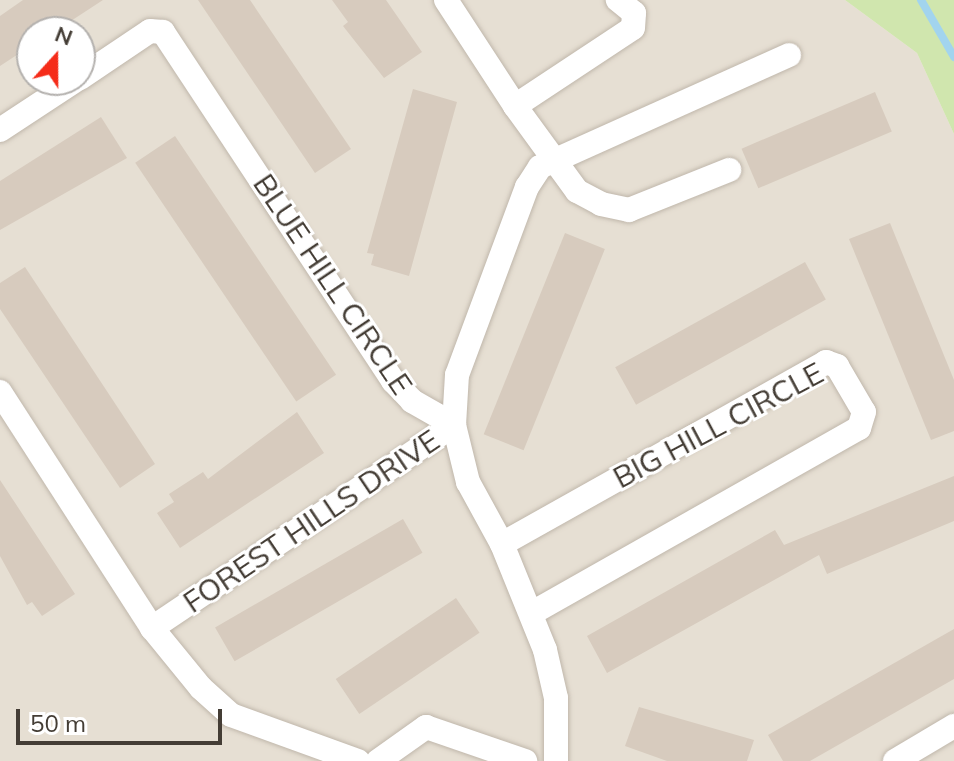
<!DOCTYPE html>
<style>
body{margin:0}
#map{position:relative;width:954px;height:761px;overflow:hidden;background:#f2ede5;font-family:Mulish,sans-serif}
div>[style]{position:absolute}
.residential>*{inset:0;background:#e6dfd3}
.green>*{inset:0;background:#d0e6ae}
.stream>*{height:8px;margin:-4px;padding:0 4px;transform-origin:4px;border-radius:4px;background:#a2d4ee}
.building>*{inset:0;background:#d7cbbe;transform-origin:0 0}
.roads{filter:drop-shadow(0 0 2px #c0b7ab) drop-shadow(0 0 2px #c0b7ab)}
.minor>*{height:24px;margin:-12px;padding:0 12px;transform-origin:12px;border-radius:12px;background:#fff}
span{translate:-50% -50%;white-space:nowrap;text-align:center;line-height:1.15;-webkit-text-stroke:6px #fff;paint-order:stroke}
.street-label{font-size:30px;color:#443d35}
.north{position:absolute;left:16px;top:16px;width:80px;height:80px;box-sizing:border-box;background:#fff;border:2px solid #b4b1ae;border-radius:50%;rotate:21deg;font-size:22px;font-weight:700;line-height:32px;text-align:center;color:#443d35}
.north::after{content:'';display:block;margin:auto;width:28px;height:36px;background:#f52c19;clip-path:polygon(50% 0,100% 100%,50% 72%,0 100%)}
.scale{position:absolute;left:16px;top:709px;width:206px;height:36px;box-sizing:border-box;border:4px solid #443d35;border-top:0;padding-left:10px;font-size:24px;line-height:28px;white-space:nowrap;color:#443d35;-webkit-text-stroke:6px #fff;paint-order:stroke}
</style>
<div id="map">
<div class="residential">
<div style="clip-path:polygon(evenodd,0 0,845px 0,917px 53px,954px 134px,954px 761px,0 761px,0 0,32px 32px,80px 32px,80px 80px,32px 80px,32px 32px)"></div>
</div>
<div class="green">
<div style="clip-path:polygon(845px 0,954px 0,954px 134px,917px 53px)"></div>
</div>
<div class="stream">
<div style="left:921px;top:0;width:66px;rotate:59.9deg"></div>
</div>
<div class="building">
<div style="clip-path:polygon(23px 0,103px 0,54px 32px,32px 32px,32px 45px,0 66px,0 16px)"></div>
<div style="clip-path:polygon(198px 0,250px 0,351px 149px,315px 173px)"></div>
<div style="clip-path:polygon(332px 0,386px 0,422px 52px,384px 78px,343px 26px,348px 22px)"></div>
<div style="clip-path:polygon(413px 89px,457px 102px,409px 276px,371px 265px,374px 254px,367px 253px)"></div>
<div style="left:875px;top:92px;width:43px;height:145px;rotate:67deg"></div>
<div style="clip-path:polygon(101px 117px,127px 158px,0 230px,0 181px)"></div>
<div style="left:175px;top:136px;width:288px;height:48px;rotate:56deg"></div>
<div style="clip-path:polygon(890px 223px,954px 380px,954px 431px,931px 440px,849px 239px)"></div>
<div style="left:565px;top:233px;width:43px;height:217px;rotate:22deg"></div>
<div style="left:805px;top:262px;width:43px;height:217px;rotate:61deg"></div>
<div style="clip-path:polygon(25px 267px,155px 464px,120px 488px,0 309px,0 283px)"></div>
<div style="clip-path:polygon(297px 412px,324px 453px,180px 548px,157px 513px,174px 502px,169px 494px,203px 472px,208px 479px)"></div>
<div style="clip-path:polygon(954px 476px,954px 521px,827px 574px,819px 555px,607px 673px,587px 636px,775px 530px,784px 545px)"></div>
<div style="clip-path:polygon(0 480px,75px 594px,42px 616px,32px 602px,27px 605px,0 556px)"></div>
<div style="left:403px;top:519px;width:39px;height:217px;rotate:60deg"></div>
<div style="left:456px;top:598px;width:42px;height:145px;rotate:56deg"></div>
<div style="clip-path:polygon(954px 629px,954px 679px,810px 761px,783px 761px,768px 735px)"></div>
<div style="clip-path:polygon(639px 707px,754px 740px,747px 761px,667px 761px,625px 746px)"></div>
</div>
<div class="roads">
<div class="minor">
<div style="left:446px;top:0;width:126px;rotate:56.9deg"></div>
<div style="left:515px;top:106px;width:141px;rotate:-33.5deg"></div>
<div style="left:633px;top:28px;width:15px;rotate:-86deg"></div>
<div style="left:634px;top:13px;width:21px;rotate:-141deg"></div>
<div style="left:80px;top:78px;width:84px;rotate:-33.9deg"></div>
<div style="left:150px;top:31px;width:13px;rotate:4deg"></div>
<div style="left:163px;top:32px;width:418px;rotate:56.6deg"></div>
<div style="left:393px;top:381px;width:28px;rotate:46deg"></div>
<div style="left:412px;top:401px;width:48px;rotate:29.7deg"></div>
<div style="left:454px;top:425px;width:59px;rotate:76.2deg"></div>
<div style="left:468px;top:482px;width:71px;rotate:61.3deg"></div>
<div style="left:502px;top:544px;width:114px;rotate:67.9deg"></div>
<div style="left:545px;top:650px;width:49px;rotate:77.1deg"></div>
<div style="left:556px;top:698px;width:63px;rotate:90deg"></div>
<div style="left:515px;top:106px;width:105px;rotate:53.9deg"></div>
<div style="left:577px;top:191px;width:27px;rotate:28deg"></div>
<div style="left:601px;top:204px;width:29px;rotate:12deg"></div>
<div style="left:629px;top:210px;width:108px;rotate:-21.8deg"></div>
<div style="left:0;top:130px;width:91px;rotate:-33.3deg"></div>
<div style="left:0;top:392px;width:281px;rotate:57.2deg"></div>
<div style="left:152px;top:628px;width:77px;rotate:50.8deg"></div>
<div style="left:201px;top:688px;width:40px;rotate:42deg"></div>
<div style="left:231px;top:715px;width:135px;rotate:19.9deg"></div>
<div style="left:502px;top:544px;width:372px;rotate:-29.3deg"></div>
<div style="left:826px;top:362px;width:12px;rotate:20deg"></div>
<div style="left:837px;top:366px;width:53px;rotate:59.6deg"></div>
<div style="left:864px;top:412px;width:17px;rotate:107deg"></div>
<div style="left:859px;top:428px;width:376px;rotate:150.5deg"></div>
<div style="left:152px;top:628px;width:364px;rotate:-33.9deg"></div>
<div style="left:454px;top:425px;width:50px;rotate:-86.6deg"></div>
<div style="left:457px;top:375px;width:201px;rotate:-69.6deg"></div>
<div style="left:527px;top:187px;width:24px;rotate:-57deg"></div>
<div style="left:540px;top:167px;width:273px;rotate:-24.2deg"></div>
<div style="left:378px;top:761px;width:59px;rotate:-35.3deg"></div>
<div style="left:426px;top:727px;width:105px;rotate:19deg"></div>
<div style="left:895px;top:761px;width:69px;rotate:-30.7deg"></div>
</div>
</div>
<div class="street-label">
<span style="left:333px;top:284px;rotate:56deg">BLUE HILL CIRCLE</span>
<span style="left:718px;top:425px;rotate:-28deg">BIG HILL CIRCLE</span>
<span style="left:311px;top:521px;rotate:-34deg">FOREST HILLS DRIVE</span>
</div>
<div class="north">N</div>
<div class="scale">50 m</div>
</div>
